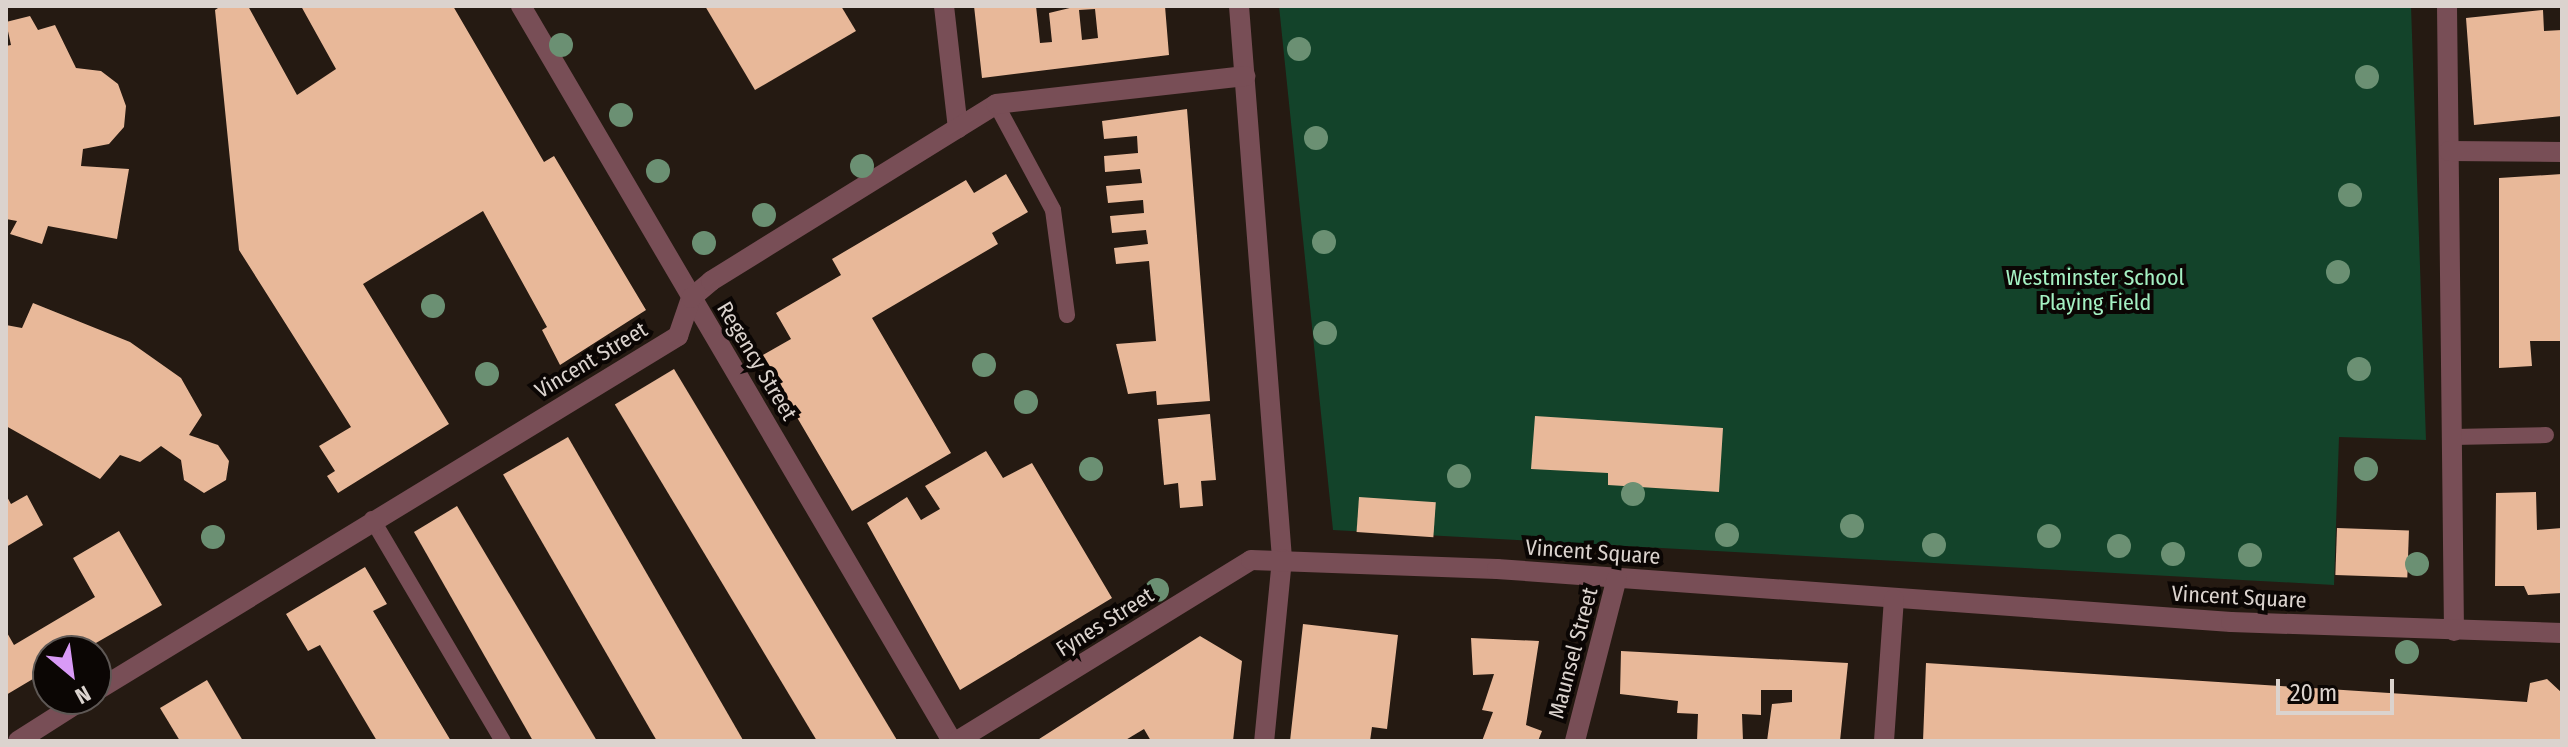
<!DOCTYPE html>
<style>
body{margin:0}
#map{position:relative;width:2568px;height:747px;overflow:hidden;background:#251a12;font-family:"Fira Sans Condensed",sans-serif}
div>[style]{position:absolute}
.green>*{inset:0;background:#13432a}
.building>*{inset:0;background:#e8b899;transform-origin:0 0}
.service>*{height:16px;margin:-8px;padding:0 8px;transform-origin:8px;border-radius:8px;background:#784e56}
.minor>*{height:20px;margin:-10px;padding:0 10px;transform-origin:10px;border-radius:10px;background:#784e56}
.trees>*{width:24px;height:24px;margin:-12px;border-radius:50%;background:#6b9073}
span{translate:-50% -50%;white-space:nowrap;text-align:center;line-height:1.15;-webkit-text-stroke:8px #0b0604;paint-order:stroke}
.park-label{font-size:22px;color:#a5f1c3}
.street-label{font-size:22px;color:#dbd3ce}
.frame{position:absolute;inset:0;border:8px solid #dbd3ce;pointer-events:none}
.north{position:absolute;left:32px;top:635px;width:80px;height:80px;box-sizing:border-box;background:#0b0604;border:2px solid #5e5855;border-radius:50%;rotate:151deg;font-size:22px;font-weight:700;line-height:32px;text-align:center;color:#dbd3ce}
.north::after{content:'';display:block;margin:auto;width:28px;height:36px;background:#d99af7;clip-path:polygon(50% 0,100% 100%,50% 72%,0 100%)}
.scale{position:absolute;left:2276px;top:679px;width:118px;height:36px;box-sizing:border-box;border:4px solid #dbd3ce;border-top:0;padding-left:10px;font-size:24px;line-height:28px;white-space:nowrap;color:#dbd3ce;-webkit-text-stroke:6px #0b0604;paint-order:stroke}
</style>
<div id="map">
<div class="green">
<div style="clip-path:polygon(1279px 6px,2411px 6px,2426px 440px,2339px 437px,2334px 585px,1333px 530px)"></div>
</div>
<div class="building">
<div style="clip-path:polygon(221px 6px,248px 6px,297px 95px,336px 69px,301px 6px,453px 6px,544px 162px,554px 156px,646px 310px,560px 365px,542px 330px,547px 327px,483px 211px,363px 284px,449px 424px,338px 493px,327px 476px,335px 471px,319px 446px,351px 427px,239px 250px,215px 10px)"></div>
<div style="clip-path:polygon(705px 6px,841px 6px,856px 31px,755px 90px)"></div>
<div style="clip-path:polygon(evenodd,974px 6px,1036px 6px,1040px 43px,1052px 42px,1049px 13px,1078px 6px,1165px 6px,1169px 55px,982px 78px,974px 6px,1095px 9px,1098px 38px,1082px 40px,1079px 10px,1095px 9px)"></div>
<div style="clip-path:polygon(2543px 10px,2544px 31px,2562px 30px,2562px 116px,2474px 125px,2466px 18px)"></div>
<div style="clip-path:polygon(30px 16px,38px 30px,55px 25px,76px 68px,101px 71px,118px 84px,126px 106px,124px 127px,109px 144px,83px 149px,81px 166px,129px 169px,117px 239px,48px 226px,42px 244px,10px 234px,17px 221px,6px 219px,6px 46px,11px 45px,6px 22px)"></div>
<div style="clip-path:polygon(1187px 109px,1210px 401px,1157px 405px,1156px 391px,1128px 394px,1116px 344px,1156px 341px,1149px 261px,1116px 264px,1114px 248px,1148px 244px,1146px 230px,1112px 233px,1110px 216px,1144px 213px,1143px 200px,1108px 203px,1106px 186px,1142px 183px,1140px 169px,1105px 172px,1104px 156px,1138px 153px,1137px 136px,1104px 139px,1102px 121px)"></div>
<div style="clip-path:polygon(1006px 174px,1028px 212px,992px 233px,998px 244px,872px 318px,951px 453px,852px 511px,761px 356px,791px 339px,776px 313px,841px 275px,832px 259px,966px 180px,974px 193px)"></div>
<div style="clip-path:polygon(2562px 174px,2562px 341px,2530px 341px,2532px 366px,2499px 368px,2499px 178px)"></div>
<div style="clip-path:polygon(33px 303px,130px 342px,181px 378px,202px 415px,189px 435px,218px 445px,229px 461px,226px 480px,204px 493px,184px 480px,181px 460px,161px 446px,140px 462px,120px 455px,100px 479px,6px 426px,6px 325px,22px 328px)"></div>
<div style="left:674px;top:369px;width:432px;height:69px;rotate:59deg"></div>
<div style="clip-path:polygon(1210px 414px,1216px 480px,1201px 481px,1203px 506px,1180px 508px,1178px 483px,1164px 485px,1158px 419px)"></div>
<div style="clip-path:polygon(1535px 416px,1723px 428px,1719px 492px,1608px 485px,1608px 473px,1531px 469px)"></div>
<div style="left:568px;top:437px;width:352px;height:75px;rotate:60deg"></div>
<div style="clip-path:polygon(986px 451px,1003px 478px,1032px 463px,1112px 598px,960px 690px,867px 523px,907px 497px,921px 520px,940px 509px,925px 486px)"></div>
<div style="clip-path:polygon(2536px 492px,2537px 530px,2562px 528px,2562px 593px,2528px 595px,2524px 586px,2495px 586px,2496px 493px)"></div>
<div style="clip-path:polygon(6px 495px,11px 504px,27px 495px,43px 525px,6px 547px)"></div>
<div style="left:1359px;top:497px;width:77px;height:35px;rotate:4deg"></div>
<div style="clip-path:polygon(457px 506px,597px 741px,533px 741px,414px 532px)"></div>
<div style="left:2337px;top:528px;width:72px;height:47px;rotate:2deg"></div>
<div style="clip-path:polygon(119px 531px,162px 605px,82px 651px,48px 651px,48px 670px,6px 695px,6px 631px,14px 645px,95px 597px,73px 558px)"></div>
<div style="clip-path:polygon(365px 567px,387px 604px,373px 611px,451px 741px,377px 741px,320px 645px,308px 651px,286px 614px)"></div>
<div style="clip-path:polygon(1303px 624px,1398px 635px,1387px 729px,1372px 727px,1370px 741px,1290px 741px)"></div>
<div style="clip-path:polygon(1200px 636px,1242px 661px,1233px 741px,1151px 741px,1144px 729px,1124px 741px,1036px 741px)"></div>
<div style="clip-path:polygon(1471px 638px,1539px 641px,1526px 725px,1542px 731px,1538px 741px,1482px 741px,1493px 712px,1482px 710px,1494px 674px,1473px 675px)"></div>
<div style="clip-path:polygon(1621px 651px,1848px 663px,1840px 741px,1767px 741px,1772px 704px,1792px 702px,1792px 690px,1761px 690px,1761px 715px,1742px 714px,1743px 741px,1697px 741px,1698px 714px,1677px 713px,1678px 701px,1620px 694px)"></div>
<div style="clip-path:polygon(1926px 663px,2527px 702px,2530px 683px,2547px 679px,2562px 693px,2562px 741px,1923px 741px)"></div>
<div style="clip-path:polygon(207px 680px,243px 741px,180px 741px,160px 708px)"></div>
</div>
<div class="service">
<div style="left:996px;top:104px;width:120px;rotate:61.7deg"></div>
<div style="left:1053px;top:210px;width:106px;rotate:82.4deg"></div>
<div style="left:2453px;top:437px;width:93px;rotate:-1.2deg"></div>
<div style="left:372px;top:519px;width:258px;rotate:59.5deg"></div>
</div>
<div class="minor">
<div style="left:521px;top:6px;width:852px;rotate:59.61deg"></div>
<div style="left:944px;top:6px;width:123px;rotate:83.5deg"></div>
<div style="left:1239px;top:6px;width:555px;rotate:85.55deg"></div>
<div style="left:1282px;top:559px;width:183px;rotate:95.6deg"></div>
<div style="left:2447px;top:6px;width:625px;rotate:89.36deg"></div>
<div style="left:2449px;top:151px;width:113px;rotate:0.5deg"></div>
<div style="left:96px;top:691px;width:682px;rotate:-31.38deg"></div>
<div style="left:678px;top:336px;width:40px;rotate:-71.1deg"></div>
<div style="left:691px;top:298px;width:26px;rotate:-40deg"></div>
<div style="left:711px;top:281px;width:335px;rotate:-31.8deg"></div>
<div style="left:996px;top:104px;width:251px;rotate:-6.4deg"></div>
<div style="left:18px;top:741px;width:78px;rotate:-32.5deg"></div>
<div style="left:957px;top:741px;width:345px;rotate:-31.6deg"></div>
<div style="left:1251px;top:560px;width:246px;rotate:2.1deg"></div>
<div style="left:1497px;top:569px;width:736px;rotate:4.13deg"></div>
<div style="left:2231px;top:622px;width:331px;rotate:1.9deg"></div>
<div style="left:1575px;top:741px;width:168px;rotate:-75.6deg"></div>
<div style="left:1884px;top:741px;width:142px;rotate:-86deg"></div>
</div>
<div class="trees">
<div style="left:561px;top:45px"></div>
<div style="left:1299px;top:49px"></div>
<div style="left:2367px;top:77px"></div>
<div style="left:621px;top:115px"></div>
<div style="left:1316px;top:138px"></div>
<div style="left:862px;top:166px"></div>
<div style="left:658px;top:171px"></div>
<div style="left:2350px;top:195px"></div>
<div style="left:764px;top:215px"></div>
<div style="left:1324px;top:242px"></div>
<div style="left:704px;top:243px"></div>
<div style="left:2338px;top:272px"></div>
<div style="left:433px;top:306px"></div>
<div style="left:1325px;top:333px"></div>
<div style="left:984px;top:365px"></div>
<div style="left:2359px;top:369px"></div>
<div style="left:487px;top:374px"></div>
<div style="left:1026px;top:402px"></div>
<div style="left:1091px;top:469px"></div>
<div style="left:2366px;top:469px"></div>
<div style="left:1459px;top:476px"></div>
<div style="left:1633px;top:494px"></div>
<div style="left:1852px;top:526px"></div>
<div style="left:1727px;top:535px"></div>
<div style="left:2049px;top:536px"></div>
<div style="left:213px;top:537px"></div>
<div style="left:1934px;top:545px"></div>
<div style="left:2119px;top:546px"></div>
<div style="left:2173px;top:554px"></div>
<div style="left:2250px;top:555px"></div>
<div style="left:2417px;top:564px"></div>
<div style="left:1157px;top:590px"></div>
<div style="left:2407px;top:652px"></div>
</div>
<div class="park-label">
<span style="left:2095px;top:290px">Westminster School<br>Playing Field</span>
</div>
<div class="street-label">
<span style="left:591px;top:360px;rotate:-31deg">Vincent Street</span>
<span style="left:757px;top:361px;rotate:59deg">Regency Street</span>
<span style="left:1593px;top:552px;rotate:4deg">Vincent Square</span>
<span style="left:2239px;top:597px;rotate:3deg">Vincent Square</span>
<span style="left:1105px;top:622px;rotate:-32deg">Fynes Street</span>
<span style="left:1573px;top:653px;rotate:-75deg">Maunsel Street</span>
</div>
<div class="frame"></div>
<div class="north">N</div>
<div class="scale">20 m</div>
</div>
